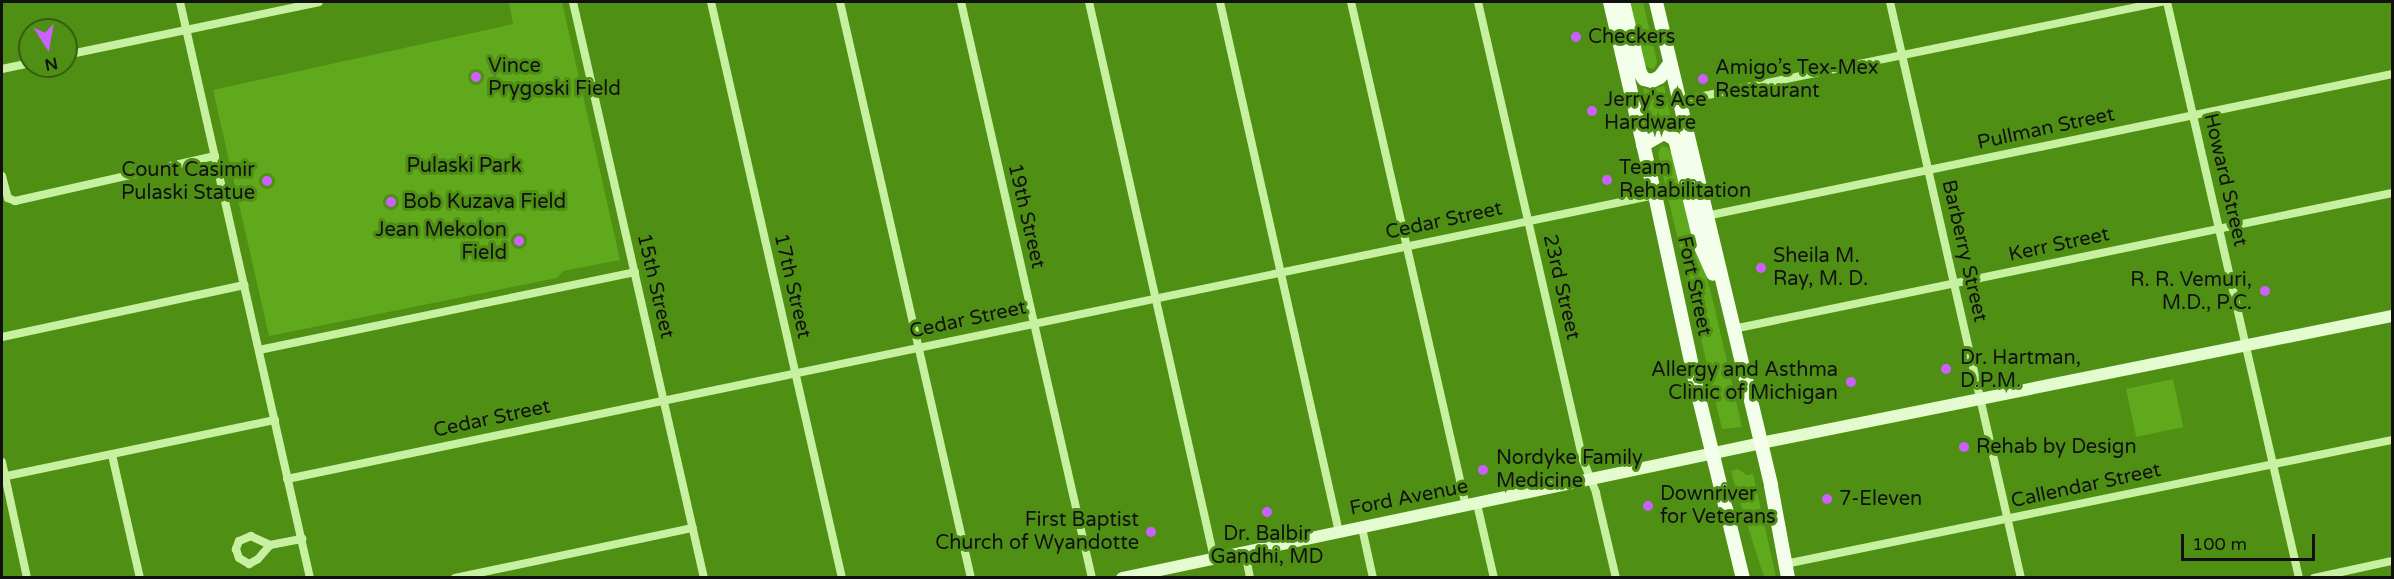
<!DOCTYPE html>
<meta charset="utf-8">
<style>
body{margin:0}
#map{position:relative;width:2394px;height:579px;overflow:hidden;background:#4e8f14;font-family:"Varela Round",sans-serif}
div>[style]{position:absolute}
.green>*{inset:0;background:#61a91c;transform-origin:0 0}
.street>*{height:8px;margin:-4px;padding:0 4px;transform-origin:4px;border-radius:4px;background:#c7f1a0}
.secondary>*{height:12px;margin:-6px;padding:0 6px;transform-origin:6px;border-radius:6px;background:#e3fbce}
.primary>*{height:14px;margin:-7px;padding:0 7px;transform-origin:7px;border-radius:7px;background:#f3ffea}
.dots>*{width:16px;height:16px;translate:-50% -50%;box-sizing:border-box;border:3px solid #4e8f14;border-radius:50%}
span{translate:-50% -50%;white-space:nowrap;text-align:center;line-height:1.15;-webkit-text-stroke:6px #4e8f14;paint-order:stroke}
.poi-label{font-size:20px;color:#111}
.left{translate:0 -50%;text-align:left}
.right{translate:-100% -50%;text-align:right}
.street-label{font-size:20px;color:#111}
.park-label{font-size:20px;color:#111}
.frame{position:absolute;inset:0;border:3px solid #111;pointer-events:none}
.north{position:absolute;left:18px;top:18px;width:60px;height:60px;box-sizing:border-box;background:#4e8f14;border:2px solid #365d13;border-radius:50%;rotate:169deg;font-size:16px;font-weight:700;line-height:24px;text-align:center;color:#111}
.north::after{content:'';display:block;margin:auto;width:21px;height:27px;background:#cc60ff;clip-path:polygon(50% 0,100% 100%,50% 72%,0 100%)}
.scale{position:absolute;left:2181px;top:534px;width:134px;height:27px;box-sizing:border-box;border:3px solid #111;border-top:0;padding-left:8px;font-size:18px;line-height:21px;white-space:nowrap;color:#111;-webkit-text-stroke:4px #4e8f14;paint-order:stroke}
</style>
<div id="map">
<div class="green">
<div style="clip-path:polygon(509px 2px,562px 2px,620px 260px,563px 271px,557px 278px,269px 336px,213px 90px,513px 24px)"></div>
<div style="clip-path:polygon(1627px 2px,1643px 2px,1657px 62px,1654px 69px,1649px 68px,1643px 63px)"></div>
<div style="clip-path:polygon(1664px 86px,1673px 127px,1664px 126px,1652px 129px,1643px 88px,1650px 90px)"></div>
<div style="clip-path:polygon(1661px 146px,1667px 147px,1673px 155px,1714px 305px,1742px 427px,1722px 429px,1658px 154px)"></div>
<div style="left:2173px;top:379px;width:49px;height:48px;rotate:78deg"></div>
<div style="clip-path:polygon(1738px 469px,1747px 475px,1753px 474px,1776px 577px,1764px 577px,1736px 489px,1731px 471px)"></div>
</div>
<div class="street">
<div style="left:180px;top:2px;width:590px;rotate:77.28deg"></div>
<div style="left:573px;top:2px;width:591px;rotate:77.19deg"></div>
<div style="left:711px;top:2px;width:591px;rotate:77.19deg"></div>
<div style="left:840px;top:2px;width:591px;rotate:77.19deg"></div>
<div style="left:961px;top:2px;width:591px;rotate:77.19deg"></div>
<div style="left:1089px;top:2px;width:570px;rotate:77.33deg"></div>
<div style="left:1220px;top:2px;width:543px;rotate:77.35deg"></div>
<div style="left:1351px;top:2px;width:517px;rotate:77.15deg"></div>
<div style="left:1478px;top:2px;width:470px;rotate:77.1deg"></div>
<div style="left:1583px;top:460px;width:35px;rotate:68deg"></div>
<div style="left:1596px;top:493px;width:87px;rotate:76.8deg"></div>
<div style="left:1890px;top:2px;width:591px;rotate:77.19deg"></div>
<div style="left:2167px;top:2px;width:591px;rotate:77.09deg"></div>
<div style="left:66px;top:55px;width:258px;rotate:-11.8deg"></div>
<div style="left:2px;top:69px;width:29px;rotate:-12deg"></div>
<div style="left:1679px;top:101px;width:494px;rotate:-11.6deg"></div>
<div style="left:2px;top:176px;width:23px;rotate:75deg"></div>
<div style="left:8px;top:198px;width:8px;rotate:23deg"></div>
<div style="left:15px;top:201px;width:205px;rotate:-12.7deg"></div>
<div style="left:1706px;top:216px;width:701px;rotate:-11.69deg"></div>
<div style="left:1733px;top:329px;width:673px;rotate:-11.66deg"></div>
<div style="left:2px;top:337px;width:248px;rotate:-12.1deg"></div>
<div style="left:259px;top:350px;width:384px;rotate:-11.7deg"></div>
<div style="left:112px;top:455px;width:126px;rotate:77.2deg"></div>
<div style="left:2px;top:462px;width:119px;rotate:77.8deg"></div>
<div style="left:2px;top:477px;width:279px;rotate:-11.8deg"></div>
<div style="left:287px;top:479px;width:1397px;rotate:-11.73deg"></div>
<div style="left:1477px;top:504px;width:76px;rotate:77.1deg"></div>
<div style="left:1362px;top:528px;width:51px;rotate:77.6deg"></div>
<div style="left:270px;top:545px;width:21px;rotate:-155deg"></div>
<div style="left:251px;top:536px;width:13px;rotate:157deg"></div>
<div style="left:239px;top:541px;width:9px;rotate:111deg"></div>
<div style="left:236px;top:549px;width:9px;rotate:72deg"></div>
<div style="left:239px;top:558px;width:12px;rotate:31deg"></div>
<div style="left:249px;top:564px;width:10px;rotate:-29deg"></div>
<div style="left:258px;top:559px;width:18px;rotate:-49deg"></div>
<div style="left:270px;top:545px;width:33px;rotate:-11deg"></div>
<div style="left:1245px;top:552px;width:26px;rotate:79deg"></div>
<div style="left:1785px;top:564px;width:620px;rotate:-11.55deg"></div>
<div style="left:455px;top:578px;width:243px;rotate:-11.9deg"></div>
<div style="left:2314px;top:578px;width:80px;rotate:-12.3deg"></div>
</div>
<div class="secondary">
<div style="left:1122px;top:578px;width:653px;rotate:-11.93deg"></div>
<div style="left:1761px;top:443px;width:644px;rotate:-11.38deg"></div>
</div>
<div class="primary">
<div style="left:1610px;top:2px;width:198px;rotate:76.9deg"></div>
<div style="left:1655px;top:195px;width:199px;rotate:77.8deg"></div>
<div style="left:1697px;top:390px;width:194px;rotate:76.3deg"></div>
<div style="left:1623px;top:2px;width:73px;rotate:76.5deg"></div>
<div style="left:1640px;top:73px;width:7px;rotate:56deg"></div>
<div style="left:1644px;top:79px;width:8px;rotate:14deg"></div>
<div style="left:1652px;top:81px;width:9px;rotate:-27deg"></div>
<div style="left:1660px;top:77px;width:17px;rotate:-54deg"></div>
<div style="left:1656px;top:2px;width:497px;rotate:76.6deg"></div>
<div style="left:1771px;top:486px;width:94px;rotate:79.5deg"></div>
<div style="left:1643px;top:145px;width:24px;rotate:-30deg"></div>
<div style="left:1664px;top:133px;width:13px;rotate:29deg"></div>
<div style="left:1675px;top:139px;width:113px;rotate:76.2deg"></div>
<div style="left:1702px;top:249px;width:27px;rotate:66deg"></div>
</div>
<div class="dots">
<div style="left:1576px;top:37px;background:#cc60ff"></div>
<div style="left:476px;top:77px;background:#cc60ff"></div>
<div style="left:1703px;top:79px;background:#cc60ff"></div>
<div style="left:1592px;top:111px;background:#cc60ff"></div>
<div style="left:1607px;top:180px;background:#cc60ff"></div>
<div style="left:267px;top:181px;background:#cc60ff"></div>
<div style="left:391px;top:202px;background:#cc60ff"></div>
<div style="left:519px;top:241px;background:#cc60ff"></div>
<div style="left:1761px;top:268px;background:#cc60ff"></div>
<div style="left:2265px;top:291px;background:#cc60ff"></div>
<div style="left:1946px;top:369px;background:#cc60ff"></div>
<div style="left:1851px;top:382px;background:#cc60ff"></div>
<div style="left:1964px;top:447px;background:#cc60ff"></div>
<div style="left:1483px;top:470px;background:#cc60ff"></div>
<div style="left:1827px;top:499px;background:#cc60ff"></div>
<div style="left:1648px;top:506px;background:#cc60ff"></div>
<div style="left:1267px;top:512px;background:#cc60ff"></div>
<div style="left:1151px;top:532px;background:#cc60ff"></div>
</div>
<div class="poi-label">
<span class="left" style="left:1588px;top:37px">Checkers</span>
<span class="left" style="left:488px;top:78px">Vince<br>Prygoski Field</span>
<span class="left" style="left:1715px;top:80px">Amigo’s Tex-Mex<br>Restaurant</span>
<span class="left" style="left:1604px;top:112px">Jerry's Ace<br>Hardware</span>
<span class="left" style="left:1619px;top:180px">Team<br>Rehabilitation</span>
<span class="right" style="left:255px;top:182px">Count Casimir<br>Pulaski Statue</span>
<span class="left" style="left:403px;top:202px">Bob Kuzava Field</span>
<span class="right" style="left:507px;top:242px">Jean Mekolon<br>Field</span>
<span class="left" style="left:1773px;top:268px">Sheila M.<br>Ray, M. D.</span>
<span class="right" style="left:2252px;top:292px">R. R. Vemuri,<br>M.D., P.C.</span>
<span class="left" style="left:1960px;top:370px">Dr. Hartman,<br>D.P.M.</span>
<span class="right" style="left:1838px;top:382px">Allergy and Asthma<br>Clinic of Michigan</span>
<span class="left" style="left:1976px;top:447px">Rehab by Design</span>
<span class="left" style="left:1496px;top:470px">Nordyke Family<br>Medicine</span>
<span class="left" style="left:1660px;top:506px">Downriver<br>for Veterans</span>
<span class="left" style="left:1839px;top:499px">7-Eleven</span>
<span class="right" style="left:1139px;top:532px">First Baptist<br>Church of Wyandotte</span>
<span style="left:1267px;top:546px">Dr. Balbir<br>Gandhi, MD</span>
</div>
<div class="street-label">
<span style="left:2046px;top:129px;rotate:-12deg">Pullman Street</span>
<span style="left:2225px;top:180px;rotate:77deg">Howard Street</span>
<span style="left:1026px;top:216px;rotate:77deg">19th Street</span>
<span style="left:1444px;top:221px;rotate:-12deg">Cedar Street</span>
<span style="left:2059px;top:245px;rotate:-12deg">Kerr Street</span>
<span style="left:1964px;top:251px;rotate:77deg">Barberry Street</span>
<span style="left:655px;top:286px;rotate:77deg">15th Street</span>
<span style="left:792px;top:286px;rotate:77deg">17th Street</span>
<span style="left:1694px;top:286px;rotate:78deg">Fort Street</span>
<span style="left:1561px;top:287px;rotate:77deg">23rd Street</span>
<span style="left:968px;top:320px;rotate:-12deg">Cedar Street</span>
<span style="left:492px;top:419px;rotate:-12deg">Cedar Street</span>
<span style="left:2086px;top:486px;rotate:-12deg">Callendar Street</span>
<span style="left:1409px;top:498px;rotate:-11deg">Ford Avenue</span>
</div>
<div class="park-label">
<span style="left:464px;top:166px">Pulaski Park</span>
</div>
<div class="frame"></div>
<div class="north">N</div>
<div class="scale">100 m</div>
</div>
